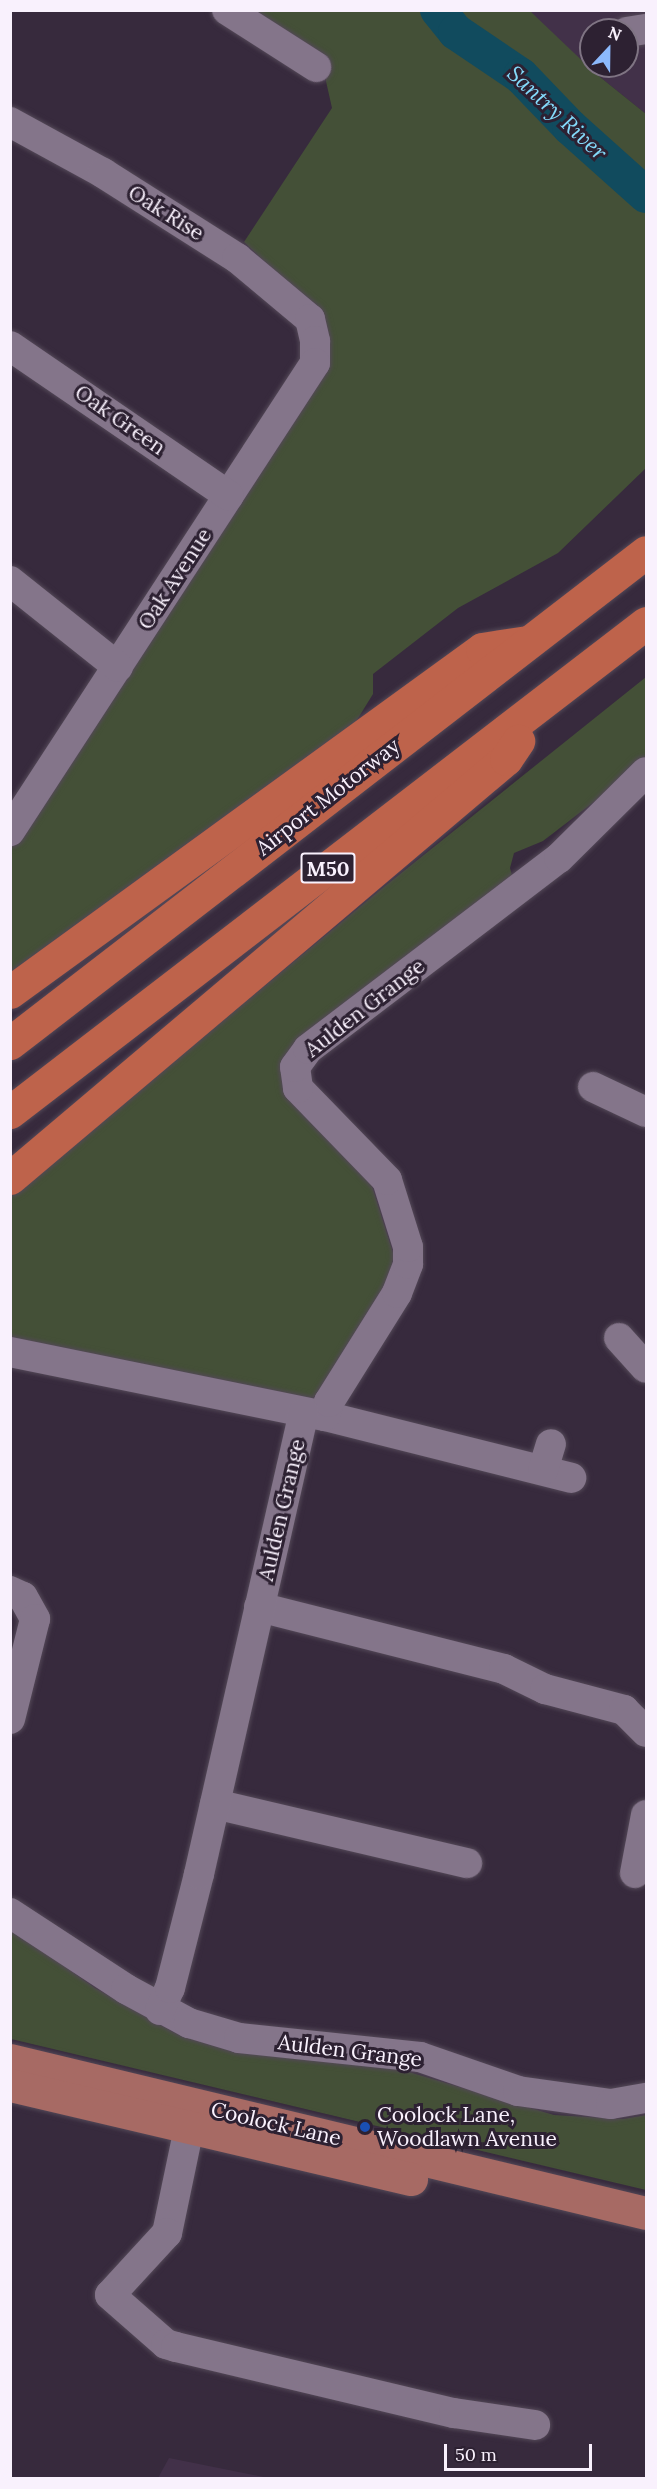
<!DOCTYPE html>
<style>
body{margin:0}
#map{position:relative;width:657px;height:2489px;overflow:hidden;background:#372a3d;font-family:Lora,serif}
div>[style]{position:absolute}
.built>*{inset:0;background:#423149}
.green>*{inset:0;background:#445037}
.river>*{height:36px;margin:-18px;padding:0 18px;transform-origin:18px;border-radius:18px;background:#114b5e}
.roads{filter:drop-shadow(0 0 2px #534857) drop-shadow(0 0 2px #534857)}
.minor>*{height:30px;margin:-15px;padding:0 15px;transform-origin:15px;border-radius:15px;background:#84758a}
.major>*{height:33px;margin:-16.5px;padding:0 16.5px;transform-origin:16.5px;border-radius:16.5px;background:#a76a64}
.highway>*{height:33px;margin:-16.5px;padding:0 16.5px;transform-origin:16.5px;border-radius:16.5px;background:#be634b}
.dots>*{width:16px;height:16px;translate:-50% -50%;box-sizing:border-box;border:3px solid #2d2132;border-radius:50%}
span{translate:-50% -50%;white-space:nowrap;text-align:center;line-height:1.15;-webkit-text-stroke:6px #2d2132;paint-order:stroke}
.shield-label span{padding:2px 4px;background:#2d2132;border:2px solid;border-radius:4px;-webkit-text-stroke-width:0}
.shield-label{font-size:20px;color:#f9f1fd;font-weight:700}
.street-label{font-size:21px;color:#f9f1fd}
.poi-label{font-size:21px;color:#f9f1fd}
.left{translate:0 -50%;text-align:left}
.water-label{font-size:22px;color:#84dafa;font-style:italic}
.frame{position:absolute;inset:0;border:12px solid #f9f1fd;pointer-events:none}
.north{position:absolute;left:579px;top:18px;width:60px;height:60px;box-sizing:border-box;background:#2d2132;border:2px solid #7f7483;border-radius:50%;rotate:22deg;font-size:16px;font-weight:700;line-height:24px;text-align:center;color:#f9f1fd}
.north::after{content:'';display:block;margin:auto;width:21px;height:27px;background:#8cb9fc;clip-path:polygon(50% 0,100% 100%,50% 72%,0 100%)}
.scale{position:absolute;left:444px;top:2444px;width:148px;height:27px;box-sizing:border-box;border:3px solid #f9f1fd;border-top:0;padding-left:8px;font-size:18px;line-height:21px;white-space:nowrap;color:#f9f1fd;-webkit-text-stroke:4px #2d2132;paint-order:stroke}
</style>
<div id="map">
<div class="built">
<div style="clip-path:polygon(evenodd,514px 11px,646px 11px,646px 114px,595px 73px,514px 11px,591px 30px,627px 30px,627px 66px,591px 66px,591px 30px)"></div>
<div style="clip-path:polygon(169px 2458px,269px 2478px,158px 2478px)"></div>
</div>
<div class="green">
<div style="clip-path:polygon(238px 11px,530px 11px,595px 73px,646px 114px,646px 468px,558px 553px,458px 608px,373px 674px,373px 694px,352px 728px,11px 979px,11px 841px,325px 319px,244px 242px,332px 108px,323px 68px)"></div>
<div style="clip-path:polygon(646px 677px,646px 762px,543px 841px,514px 853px,510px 868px,513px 879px,286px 1057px,366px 1167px,394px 1256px,388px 1280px,321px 1390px,312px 1399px,11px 1339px,10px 1197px,385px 886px)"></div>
<div style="clip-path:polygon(10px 1928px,95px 1988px,173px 2032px,222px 2046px,389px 2066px,554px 2115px,623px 2119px,646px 2115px,646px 2190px,11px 2039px)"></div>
</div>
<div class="river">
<div style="left:438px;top:10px;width:28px;rotate:51deg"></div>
<div style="left:456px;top:32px;width:78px;rotate:34.1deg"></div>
<div style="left:521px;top:76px;width:71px;rotate:46.1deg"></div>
<div style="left:570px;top:127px;width:102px;rotate:41.8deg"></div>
</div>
<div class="roads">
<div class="minor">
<div style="left:227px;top:10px;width:106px;rotate:32.6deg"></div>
<div style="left:627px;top:32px;width:19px;rotate:-9deg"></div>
<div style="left:10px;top:122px;width:106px;rotate:28.7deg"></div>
<div style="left:103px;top:173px;width:159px;rotate:32.4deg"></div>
<div style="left:237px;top:258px;width:95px;rotate:39.9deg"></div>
<div style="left:310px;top:319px;width:23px;rotate:77deg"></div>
<div style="left:315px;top:341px;width:22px;rotate:90deg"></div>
<div style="left:315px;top:363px;width:559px;rotate:123.09deg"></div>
<div style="left:10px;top:346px;width:265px;rotate:34.4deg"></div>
<div style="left:10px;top:581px;width:138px;rotate:38.5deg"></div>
<div style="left:593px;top:1087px;width:59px;rotate:25.3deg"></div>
<div style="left:619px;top:1338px;width:40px;rotate:48deg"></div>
<div style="left:10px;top:1352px;width:321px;rotate:11.5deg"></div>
<div style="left:325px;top:1416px;width:254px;rotate:14.1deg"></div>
<div style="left:325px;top:1416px;width:15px;rotate:-74deg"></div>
<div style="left:329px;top:1402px;width:128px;rotate:-58deg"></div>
<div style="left:397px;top:1293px;width:31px;rotate:-69deg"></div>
<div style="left:408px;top:1264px;width:17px;rotate:-90deg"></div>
<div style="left:408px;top:1247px;width:70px;rotate:-107.4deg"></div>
<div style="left:387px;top:1180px;width:128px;rotate:-134.1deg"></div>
<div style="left:298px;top:1088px;width:21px;rotate:-98deg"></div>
<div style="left:295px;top:1067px;width:22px;rotate:-54deg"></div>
<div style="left:308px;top:1049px;width:315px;rotate:-37.3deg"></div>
<div style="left:559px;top:858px;width:122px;rotate:-44.7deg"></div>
<div style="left:543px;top:1470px;width:27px;rotate:-73deg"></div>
<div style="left:10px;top:1591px;width:14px;rotate:25deg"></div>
<div style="left:23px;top:1597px;width:25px;rotate:61deg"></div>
<div style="left:35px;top:1619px;width:103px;rotate:104deg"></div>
<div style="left:259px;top:1607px;width:253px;rotate:14.2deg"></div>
<div style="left:504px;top:1669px;width:46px;rotate:26deg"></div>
<div style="left:545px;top:1689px;width:82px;rotate:14.9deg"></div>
<div style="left:624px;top:1710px;width:31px;rotate:45deg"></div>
<div style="left:215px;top:1804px;width:259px;rotate:13.2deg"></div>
<div style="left:635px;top:1873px;width:59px;rotate:-79.3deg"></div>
<div style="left:10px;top:1913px;width:139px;rotate:33.2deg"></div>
<div style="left:126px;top:1989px;width:72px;rotate:28.4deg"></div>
<div style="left:189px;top:2023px;width:52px;rotate:16.7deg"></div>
<div style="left:239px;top:2038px;width:182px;rotate:6deg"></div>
<div style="left:420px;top:2057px;width:104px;rotate:19.1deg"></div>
<div style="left:518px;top:2091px;width:94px;rotate:8deg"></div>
<div style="left:611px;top:2104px;width:36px;rotate:-10deg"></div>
<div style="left:160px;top:2010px;width:24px;rotate:-66deg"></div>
<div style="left:170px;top:1988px;width:118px;rotate:-75.7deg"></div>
<div style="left:199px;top:1874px;width:473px;rotate:-77.2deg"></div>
<div style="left:194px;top:2104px;width:132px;rotate:101.8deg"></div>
<div style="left:167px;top:2233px;width:84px;rotate:132.6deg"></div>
<div style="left:110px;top:2295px;width:74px;rotate:41.2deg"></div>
<div style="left:166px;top:2344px;width:10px;rotate:17deg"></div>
<div style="left:176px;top:2347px;width:286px;rotate:13.4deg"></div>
<div style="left:454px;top:2413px;width:82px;rotate:8.4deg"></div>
</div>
<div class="major">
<div style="left:10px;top:2060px;width:654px;rotate:13.53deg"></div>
<div style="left:10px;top:2085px;width:412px;rotate:13.2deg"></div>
</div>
<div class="highway">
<div style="left:10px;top:992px;width:583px;rotate:-36.01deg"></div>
<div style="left:482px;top:649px;width:46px;rotate:-8.8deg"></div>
<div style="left:10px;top:1043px;width:803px;rotate:-37.67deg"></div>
<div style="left:10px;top:1112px;width:802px;rotate:-37.56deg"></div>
<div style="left:10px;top:1178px;width:649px;rotate:-40.19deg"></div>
<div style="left:506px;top:759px;width:22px;rotate:-56deg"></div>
</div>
</div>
<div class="dots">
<div style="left:365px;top:2127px;background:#1a4fb4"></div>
</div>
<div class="shield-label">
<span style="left:328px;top:868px">M50</span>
</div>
<div class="street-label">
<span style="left:166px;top:213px;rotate:32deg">Oak Rise</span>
<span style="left:120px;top:420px;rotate:35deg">Oak Green</span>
<span style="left:175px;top:579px;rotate:-57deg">Oak Avenue</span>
<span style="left:328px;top:797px;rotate:-38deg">Airport Motorway</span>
<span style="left:365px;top:1008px;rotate:-38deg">Aulden Grange</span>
<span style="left:282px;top:1510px;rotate:-77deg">Aulden Grange</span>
<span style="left:350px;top:2051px;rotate:7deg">Aulden Grange</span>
<span style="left:276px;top:2124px;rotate:13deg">Coolock Lane</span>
</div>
<div class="poi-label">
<span class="left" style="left:377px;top:2127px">Coolock Lane,<br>Woodlawn Avenue</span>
</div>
<div class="water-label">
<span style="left:557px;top:113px;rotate:43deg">Santry River</span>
</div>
<div class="frame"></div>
<div class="north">N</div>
<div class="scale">50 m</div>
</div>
